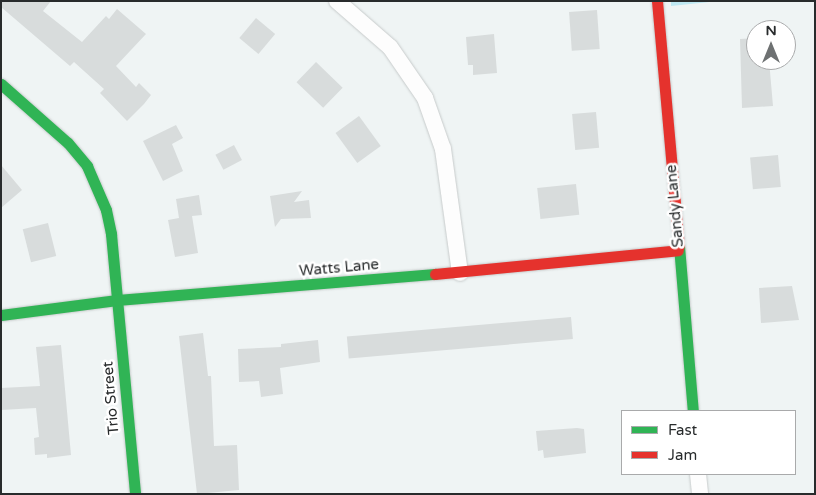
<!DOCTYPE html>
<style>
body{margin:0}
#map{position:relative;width:816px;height:495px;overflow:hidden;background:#eff4f4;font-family:"Varela Round",sans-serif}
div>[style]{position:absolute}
.green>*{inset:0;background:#bee8f2}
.building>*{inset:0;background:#d8dcdc;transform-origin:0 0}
.roads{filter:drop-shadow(0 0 1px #c7cbcb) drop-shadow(0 0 1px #c7cbcb)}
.street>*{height:16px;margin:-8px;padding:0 8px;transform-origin:8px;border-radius:8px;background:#fdfdfd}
.fast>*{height:11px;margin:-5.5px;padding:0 5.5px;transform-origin:5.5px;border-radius:5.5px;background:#30b455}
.jam>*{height:11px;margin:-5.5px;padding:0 5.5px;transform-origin:5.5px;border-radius:5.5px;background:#e5322d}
span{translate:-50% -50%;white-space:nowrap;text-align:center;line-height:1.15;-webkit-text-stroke:5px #fff;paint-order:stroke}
.street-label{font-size:15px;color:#282b2c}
.frame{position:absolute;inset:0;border:2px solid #282b2c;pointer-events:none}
.legend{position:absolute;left:621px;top:410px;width:175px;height:65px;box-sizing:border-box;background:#fff;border:1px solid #a9aaab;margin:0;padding:6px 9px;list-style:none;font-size:15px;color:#282b2c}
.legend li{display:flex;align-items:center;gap:10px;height:25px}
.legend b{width:25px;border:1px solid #a9aaab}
.north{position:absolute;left:746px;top:20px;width:50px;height:50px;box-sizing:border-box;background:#fff;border:1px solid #a9aaab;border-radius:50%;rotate:0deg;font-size:14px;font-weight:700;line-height:20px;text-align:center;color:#282b2c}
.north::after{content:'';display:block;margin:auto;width:18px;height:22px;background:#6e7172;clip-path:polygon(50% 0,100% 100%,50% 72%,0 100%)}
</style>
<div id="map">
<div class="green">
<div style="clip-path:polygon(671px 1px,719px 1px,671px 6px)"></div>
</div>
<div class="building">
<div style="clip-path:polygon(1px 1px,51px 1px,43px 11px,82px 42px,106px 16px,109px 19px,117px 9px,146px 34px,116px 66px,136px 87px,139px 83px,151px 95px,144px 104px,127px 121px,100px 93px,104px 89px,74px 62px,70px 66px,1px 7px)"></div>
<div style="left:597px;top:10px;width:39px;height:28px;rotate:86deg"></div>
<div style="left:256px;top:18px;width:25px;height:26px;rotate:40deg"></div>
<div style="clip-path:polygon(494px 34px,497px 73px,473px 75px,473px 65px,468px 65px,466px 37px)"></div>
<div style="clip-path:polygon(756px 38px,756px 60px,769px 60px,773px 106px,742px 108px,740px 39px)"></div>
<div style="left:316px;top:62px;width:37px;height:28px;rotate:44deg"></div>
<div style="left:596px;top:112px;width:36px;height:24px;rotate:85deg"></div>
<div style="left:359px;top:116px;width:37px;height:29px;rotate:54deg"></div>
<div style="clip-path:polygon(176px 125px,183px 138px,172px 144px,183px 171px,163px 181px,143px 141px)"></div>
<div style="left:234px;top:145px;width:17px;height:21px;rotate:62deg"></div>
<div style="left:778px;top:155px;width:32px;height:28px;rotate:85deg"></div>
<div style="clip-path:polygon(1px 165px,22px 190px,1px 208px)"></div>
<div style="left:576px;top:184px;width:31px;height:39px;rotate:84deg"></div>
<div style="clip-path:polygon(302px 191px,294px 202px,309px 200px,311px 218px,281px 219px,275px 227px,270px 196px)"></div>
<div style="clip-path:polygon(199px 195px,202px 215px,192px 216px,198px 253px,175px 257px,168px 220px,179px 218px,176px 199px)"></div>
<div style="left:48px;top:223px;width:34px;height:26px;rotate:76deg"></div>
<div style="clip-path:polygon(792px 286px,799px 320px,761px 323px,759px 288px)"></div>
<div style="left:571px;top:317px;width:22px;height:225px;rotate:85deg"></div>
<div style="clip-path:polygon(203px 333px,208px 376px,211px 376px,214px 446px,237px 445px,239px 490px,197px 494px,179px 336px)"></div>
<div style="clip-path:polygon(318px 340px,320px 362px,280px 368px,283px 394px,261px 397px,259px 381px,239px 382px,238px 349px,281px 347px,281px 344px)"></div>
<div style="clip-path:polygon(61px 345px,71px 455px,47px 458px,47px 454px,35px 455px,34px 438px,39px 437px,36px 408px,1px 410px,1px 388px,40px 386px,36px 347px)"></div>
<div style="clip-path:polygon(577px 428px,584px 429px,586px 453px,544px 458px,543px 450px,538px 451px,536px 431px)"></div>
</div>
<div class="roads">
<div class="street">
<div style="left:337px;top:1px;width:70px;rotate:41deg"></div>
<div style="left:390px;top:47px;width:62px;rotate:55.5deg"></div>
<div style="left:425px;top:98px;width:54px;rotate:70.6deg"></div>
<div style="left:443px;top:149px;width:125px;rotate:82.2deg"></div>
<div style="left:698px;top:474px;width:20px;rotate:84deg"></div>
</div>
<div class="fast">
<div style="left:1px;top:84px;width:89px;rotate:41.4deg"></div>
<div style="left:68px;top:143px;width:30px;rotate:50deg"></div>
<div style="left:87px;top:166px;width:48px;rotate:66.6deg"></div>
<div style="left:106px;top:210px;width:25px;rotate:78deg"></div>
<div style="left:111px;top:234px;width:261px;rotate:84.7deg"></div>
<div style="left:679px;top:246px;width:166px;rotate:85.2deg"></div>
<div style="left:1px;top:315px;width:117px;rotate:-7.4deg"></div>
<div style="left:117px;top:300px;width:319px;rotate:-4.7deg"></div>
</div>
<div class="jam">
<div style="left:657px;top:1px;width:246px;rotate:84.9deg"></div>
<div style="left:435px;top:274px;width:244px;rotate:-5.6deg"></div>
</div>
</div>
<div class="street-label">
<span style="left:675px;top:206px;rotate:-95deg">Sandy Lane</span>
<span style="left:339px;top:268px;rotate:-5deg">Watts Lane</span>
<span style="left:111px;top:398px;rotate:-95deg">Trio Street</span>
</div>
<div class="frame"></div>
<ul class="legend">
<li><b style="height:6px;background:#30b455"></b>Fast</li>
<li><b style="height:6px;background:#e5322d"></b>Jam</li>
</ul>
<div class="north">N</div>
</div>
